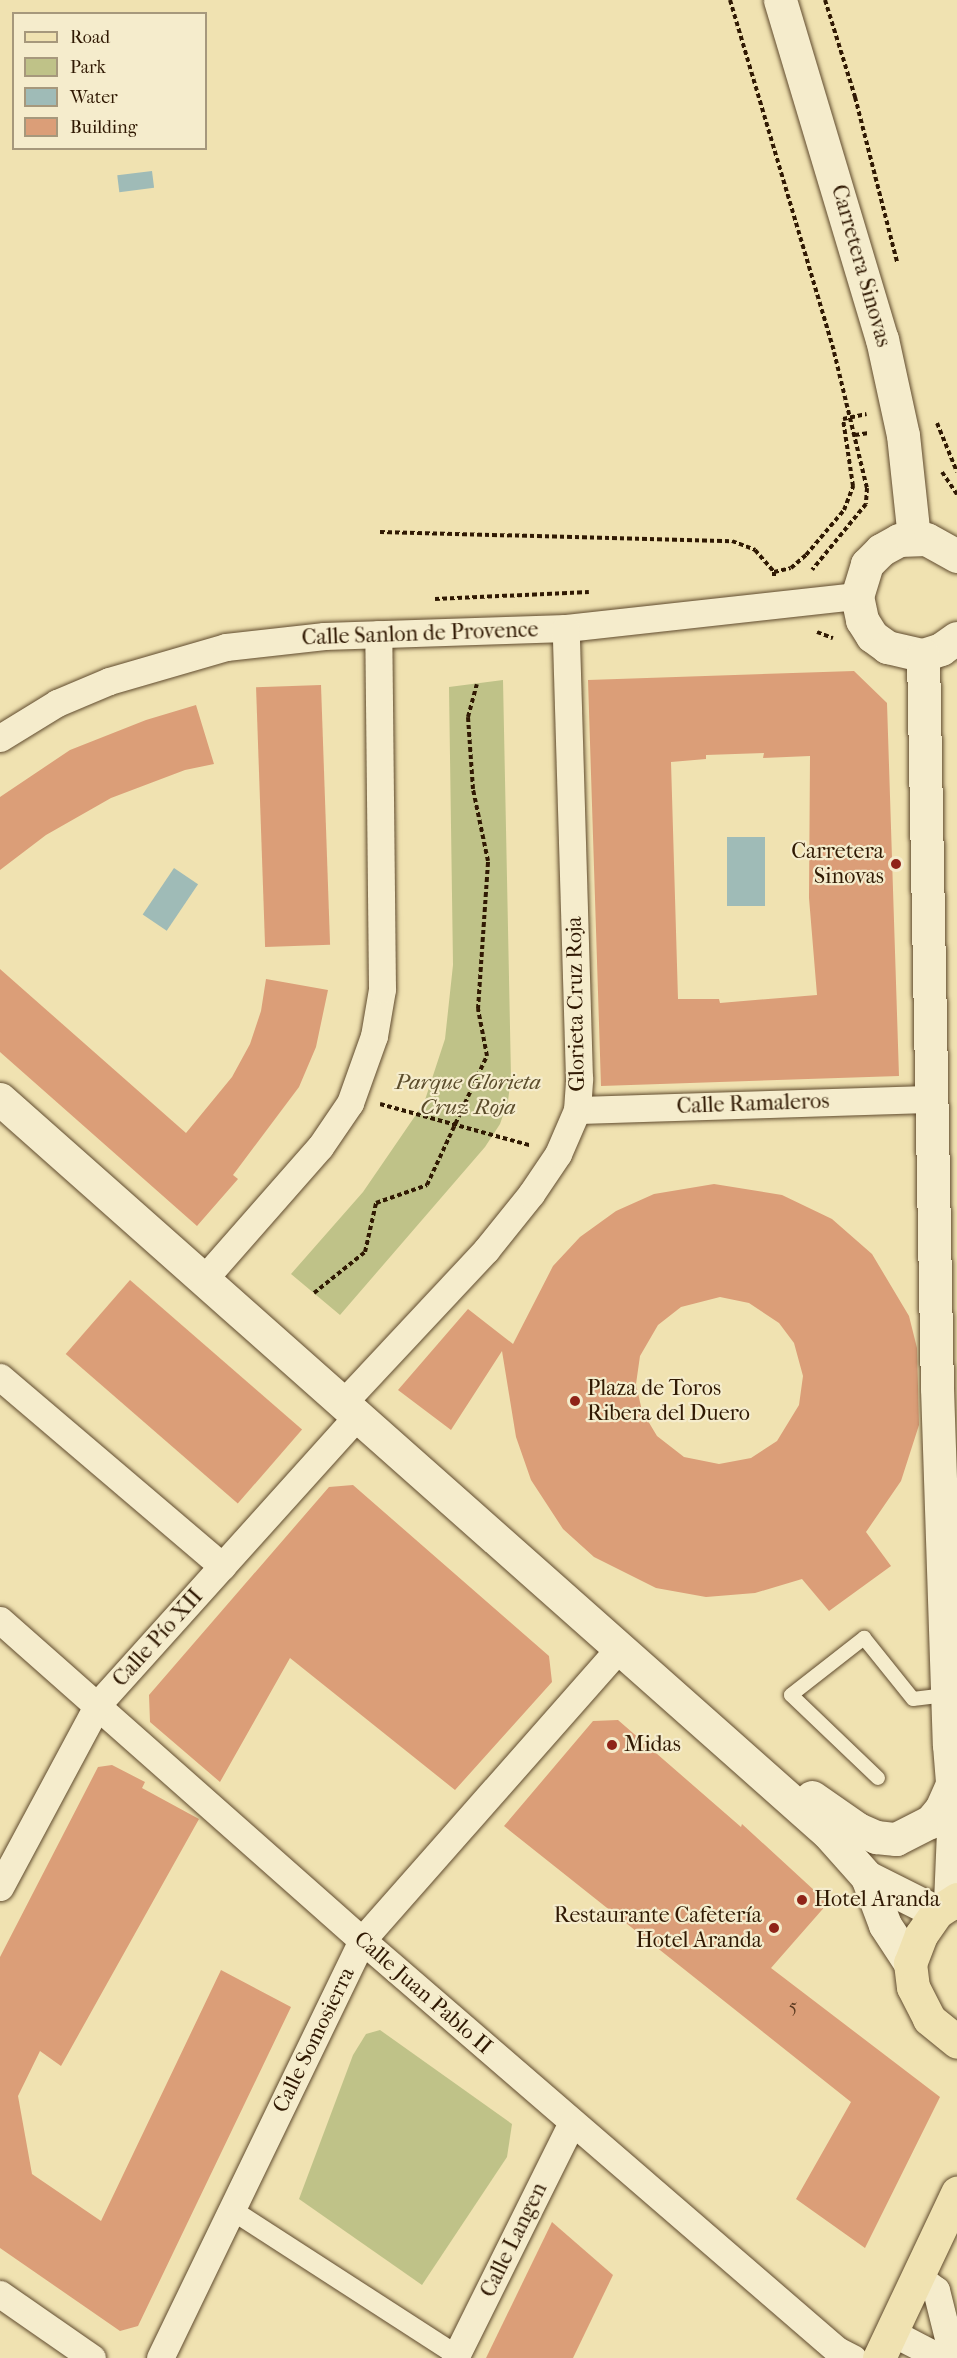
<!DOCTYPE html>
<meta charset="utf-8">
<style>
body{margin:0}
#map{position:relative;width:957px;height:2358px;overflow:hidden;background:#f0e2b1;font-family:"IM FELL French Canon",serif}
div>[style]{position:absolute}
.green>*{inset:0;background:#bfc288}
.water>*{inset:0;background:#9fbbb7;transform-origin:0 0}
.building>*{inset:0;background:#db9e78;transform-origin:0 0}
.path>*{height:4px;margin-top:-2px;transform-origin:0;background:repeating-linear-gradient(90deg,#301903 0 4.5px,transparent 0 7.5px)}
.roads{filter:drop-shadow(0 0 2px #604b2e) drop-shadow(0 0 2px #604b2e)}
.service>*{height:14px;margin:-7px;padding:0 7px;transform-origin:7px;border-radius:7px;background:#f5eccc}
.pedestrian>*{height:20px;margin:-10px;padding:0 10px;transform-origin:10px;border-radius:10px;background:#f5eccc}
.minor>*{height:27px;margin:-13.5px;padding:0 13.5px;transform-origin:13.5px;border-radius:13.5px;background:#f5eccc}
.tertiary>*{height:33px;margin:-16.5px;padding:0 16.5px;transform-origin:16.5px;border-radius:16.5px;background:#f5eccc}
.secondary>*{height:33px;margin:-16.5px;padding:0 16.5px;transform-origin:16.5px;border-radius:16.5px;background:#f5eccc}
.primary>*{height:33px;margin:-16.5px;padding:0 16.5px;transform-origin:16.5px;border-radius:16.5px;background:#f0e2b1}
.dots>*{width:16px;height:16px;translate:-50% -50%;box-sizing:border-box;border:3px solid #f5eccc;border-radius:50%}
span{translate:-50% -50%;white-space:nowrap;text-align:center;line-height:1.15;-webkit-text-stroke:4.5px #f5eccc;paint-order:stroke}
.number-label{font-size:20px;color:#5b3a20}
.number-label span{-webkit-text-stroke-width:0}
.street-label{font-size:22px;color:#301903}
.poi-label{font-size:22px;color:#301903}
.right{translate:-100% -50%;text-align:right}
.left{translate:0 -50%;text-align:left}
.park-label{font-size:22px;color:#5b4c2b;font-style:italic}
.legend{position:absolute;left:12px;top:12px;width:195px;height:138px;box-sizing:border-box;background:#f5eccc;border:2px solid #a6987c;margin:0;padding:8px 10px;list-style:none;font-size:18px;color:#301903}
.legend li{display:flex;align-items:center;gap:12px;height:30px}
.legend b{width:30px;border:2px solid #a6987c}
</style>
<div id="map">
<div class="green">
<div style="clip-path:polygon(503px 680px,511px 1077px,508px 1101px,500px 1124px,485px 1147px,340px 1315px,291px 1274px,363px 1192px,424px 1103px,445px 1039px,453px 965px,449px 687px)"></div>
<div style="clip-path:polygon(380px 2030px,512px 2124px,507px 2157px,422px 2285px,299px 2199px,353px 2055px,366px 2034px)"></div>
</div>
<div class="water">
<div style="left:152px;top:171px;width:17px;height:35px;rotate:83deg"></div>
<div style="left:727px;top:837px;width:38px;height:69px"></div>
<div style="left:174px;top:868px;width:29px;height:56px;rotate:34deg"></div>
</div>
<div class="building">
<div style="clip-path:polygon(evenodd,854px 671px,887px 703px,899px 1076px,601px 1086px,588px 680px,854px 671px,764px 753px,763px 758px,810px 756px,809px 898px,817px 995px,720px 1003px,719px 999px,678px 999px,671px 762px,706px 759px,706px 755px,764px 753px)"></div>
<div style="left:321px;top:685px;width:260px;height:65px;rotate:88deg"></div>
<div style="clip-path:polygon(196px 705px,214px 764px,185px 770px,111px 798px,46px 835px,0 870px,0 797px,70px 750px,146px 720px)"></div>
<div style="clip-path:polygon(0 969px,186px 1133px,232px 1077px,250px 1044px,261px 1011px,266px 979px,328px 990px,316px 1047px,299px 1087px,233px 1175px,238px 1179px,197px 1226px,0 1052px)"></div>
<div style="clip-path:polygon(evenodd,714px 1184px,782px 1195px,832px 1219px,872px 1254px,909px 1316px,917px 1348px,919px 1425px,901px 1481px,866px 1532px,891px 1566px,829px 1611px,802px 1579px,755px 1593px,706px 1597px,656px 1588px,594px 1557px,563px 1529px,531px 1480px,516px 1437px,502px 1351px,451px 1430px,398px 1390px,468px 1309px,513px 1344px,553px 1266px,580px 1237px,616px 1211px,654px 1194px,714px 1184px,720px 1297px,749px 1303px,779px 1323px,794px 1343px,803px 1376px,799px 1405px,777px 1441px,751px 1458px,719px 1464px,684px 1457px,657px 1436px,642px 1411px,636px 1384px,640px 1356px,658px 1325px,681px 1307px,720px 1297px)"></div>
<div style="left:130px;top:1280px;width:228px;height:98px;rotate:41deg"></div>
<div style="clip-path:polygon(353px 1485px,549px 1656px,552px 1682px,455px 1790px,290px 1658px,220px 1782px,150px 1722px,149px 1695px,329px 1487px)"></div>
<div style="clip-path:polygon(618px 1720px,741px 1827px,742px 1824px,828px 1903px,771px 1968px,940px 2097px,865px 2248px,796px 2199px,851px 2102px,504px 1826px,593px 1721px)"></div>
<div style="clip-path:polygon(112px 1765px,145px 1782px,142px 1788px,199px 1819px,61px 2066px,40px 2051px,18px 2096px,32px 2174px,101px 2221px,221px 1970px,291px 2007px,138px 2326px,120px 2331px,0 2248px,0 1957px,98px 1767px)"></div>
<div style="clip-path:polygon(552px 2222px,613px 2275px,573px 2358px,486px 2358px)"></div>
</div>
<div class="path">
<div style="left:730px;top:0;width:367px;rotate:73.5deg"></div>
<div style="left:834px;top:352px;width:140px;rotate:76.4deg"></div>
<div style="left:867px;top:488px;width:16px;rotate:94deg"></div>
<div style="left:866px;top:504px;width:85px;rotate:129.3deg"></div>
<div style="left:825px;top:0;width:102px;rotate:72.8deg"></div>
<div style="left:855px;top:97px;width:170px;rotate:75.7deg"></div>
<div style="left:937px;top:423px;width:53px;rotate:67.8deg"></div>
<div style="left:855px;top:435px;width:14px;rotate:-8deg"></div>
<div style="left:942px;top:472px;width:27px;rotate:56deg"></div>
<div style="left:380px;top:532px;width:352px;rotate:1.5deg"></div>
<div style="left:732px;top:541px;width:25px;rotate:21deg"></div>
<div style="left:755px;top:550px;width:29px;rotate:49deg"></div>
<div style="left:774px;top:576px;width:4px;rotate:-90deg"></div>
<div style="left:774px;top:572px;width:17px;rotate:-13deg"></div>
<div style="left:791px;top:568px;width:20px;rotate:-41deg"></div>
<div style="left:806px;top:555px;width:59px;rotate:-49.8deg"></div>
<div style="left:844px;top:510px;width:26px;rotate:-69deg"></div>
<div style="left:853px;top:486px;width:68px;rotate:-98.5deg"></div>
<div style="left:843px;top:419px;width:24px;rotate:-12deg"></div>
<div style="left:435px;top:599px;width:154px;rotate:-2.6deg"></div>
<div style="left:817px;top:632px;width:17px;rotate:21deg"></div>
<div style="left:380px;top:1104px;width:155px;rotate:15.4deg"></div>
<div style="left:314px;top:1293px;width:65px;rotate:-38.8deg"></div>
<div style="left:365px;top:1252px;width:50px;rotate:-77.3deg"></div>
<div style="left:376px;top:1203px;width:54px;rotate:-19.4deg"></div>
<div style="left:427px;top:1185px;width:142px;rotate:-65.1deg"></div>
<div style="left:487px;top:1056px;width:48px;rotate:-100.8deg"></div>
<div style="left:478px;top:1009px;width:148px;rotate:-86.1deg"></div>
<div style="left:488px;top:861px;width:74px;rotate:-101.8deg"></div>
<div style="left:473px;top:789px;width:72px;rotate:-94deg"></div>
<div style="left:468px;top:717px;width:34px;rotate:-75deg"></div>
</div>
<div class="roads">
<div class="service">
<div style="left:878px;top:1778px;width:120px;rotate:-136.3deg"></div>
<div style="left:791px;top:1695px;width:93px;rotate:-38deg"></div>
<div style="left:864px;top:1638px;width:78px;rotate:51.2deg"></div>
<div style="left:913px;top:1699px;width:35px;rotate:-7deg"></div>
</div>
<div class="pedestrian">
<div style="left:232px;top:2210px;width:267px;rotate:32.9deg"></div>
</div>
<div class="minor">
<div style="left:0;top:738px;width:67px;rotate:-31.6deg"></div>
<div style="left:57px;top:703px;width:56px;rotate:-22.9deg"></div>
<div style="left:109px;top:681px;width:122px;rotate:-16.2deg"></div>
<div style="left:226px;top:647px;width:99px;rotate:-6.4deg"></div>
<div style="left:324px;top:636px;width:242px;rotate:-1.9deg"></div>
<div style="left:566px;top:628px;width:293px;rotate:-6.3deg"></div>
<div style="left:577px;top:1110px;width:353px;rotate:-1.8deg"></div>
<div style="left:203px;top:1280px;width:177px;rotate:-48.7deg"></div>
<div style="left:320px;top:1147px;width:53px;rotate:-55.7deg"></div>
<div style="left:350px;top:1103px;width:71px;rotate:-70.3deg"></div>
<div style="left:374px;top:1036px;width:48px;rotate:-80.3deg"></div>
<div style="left:382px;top:989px;width:355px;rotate:-90.6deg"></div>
<div style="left:0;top:1377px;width:292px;rotate:40.4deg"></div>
<div style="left:342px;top:1404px;width:211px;rotate:-46.9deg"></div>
<div style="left:486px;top:1250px;width:72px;rotate:-51.2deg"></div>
<div style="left:531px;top:1194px;width:48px;rotate:-56deg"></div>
<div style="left:558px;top:1154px;width:48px;rotate:-66.6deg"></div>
<div style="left:577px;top:1110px;width:32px;rotate:-86deg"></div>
<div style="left:579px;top:1078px;width:450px;rotate:-91.7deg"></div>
<div style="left:0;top:1620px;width:483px;rotate:41.5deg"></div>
<div style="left:362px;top:1940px;width:627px;rotate:40.8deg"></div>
<div style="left:837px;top:2350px;width:18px;rotate:27deg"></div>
<div style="left:0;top:1887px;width:208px;rotate:-61.8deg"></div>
<div style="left:98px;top:1704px;width:386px;rotate:-48deg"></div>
<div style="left:918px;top:2277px;width:22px;rotate:36deg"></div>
<div style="left:936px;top:2290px;width:70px;rotate:76deg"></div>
<div style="left:0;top:2294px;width:112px;rotate:34.8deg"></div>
<div style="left:891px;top:2332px;width:56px;rotate:27.5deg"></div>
<div style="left:160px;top:2358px;width:464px;rotate:-64.2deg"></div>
<div style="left:362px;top:1940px;width:387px;rotate:-48.6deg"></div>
<div style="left:455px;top:2358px;width:263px;rotate:-63.6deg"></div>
</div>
<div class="tertiary">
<div style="left:0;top:1099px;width:1106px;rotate:41.56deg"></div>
<div style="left:828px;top:1833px;width:59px;rotate:48.4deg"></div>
<div style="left:867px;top:1877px;width:51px;rotate:69.4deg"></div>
<div style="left:885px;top:1925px;width:45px;rotate:56.7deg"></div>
<div style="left:812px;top:1797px;width:56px;rotate:34.8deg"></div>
<div style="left:858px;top:1829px;width:20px;rotate:24deg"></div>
<div style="left:876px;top:1837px;width:20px;rotate:6deg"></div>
<div style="left:896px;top:1839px;width:38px;rotate:-27deg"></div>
<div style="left:930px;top:1822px;width:17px;rotate:-50deg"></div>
<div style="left:941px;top:1809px;width:27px;rotate:-66deg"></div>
<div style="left:867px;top:1877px;width:78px;rotate:26.6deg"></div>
</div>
<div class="secondary">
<div style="left:780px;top:0;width:354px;rotate:73.3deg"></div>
<div style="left:882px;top:339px;width:98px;rotate:77.7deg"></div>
<div style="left:903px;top:435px;width:104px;rotate:83.9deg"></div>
<div style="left:957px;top:556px;width:35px;rotate:-151deg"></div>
<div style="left:926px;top:539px;width:27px;rotate:178deg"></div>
<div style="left:899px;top:540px;width:21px;rotate:151deg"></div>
<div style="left:881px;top:550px;width:20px;rotate:135deg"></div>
<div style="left:867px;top:564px;width:34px;rotate:107deg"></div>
<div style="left:857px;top:596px;width:25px;rotate:78deg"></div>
<div style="left:862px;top:620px;width:19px;rotate:58deg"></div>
<div style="left:872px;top:636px;width:19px;rotate:36deg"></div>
<div style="left:887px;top:647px;width:37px;rotate:13deg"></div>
<div style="left:923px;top:655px;width:19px;rotate:-18deg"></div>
<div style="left:941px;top:649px;width:19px;rotate:-35deg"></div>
<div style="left:923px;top:655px;width:733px;rotate:88.91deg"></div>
<div style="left:937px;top:1388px;width:357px;rotate:88.1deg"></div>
<div style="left:949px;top:1745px;width:62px;rotate:85.4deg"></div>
<div style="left:954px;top:1807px;width:97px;rotate:92.4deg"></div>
</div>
<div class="primary">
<div style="left:957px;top:1899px;width:24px;rotate:147deg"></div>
<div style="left:937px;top:1912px;width:28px;rotate:125deg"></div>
<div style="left:921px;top:1935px;width:30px;rotate:111deg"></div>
<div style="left:910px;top:1963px;width:24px;rotate:83deg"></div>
<div style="left:913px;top:1987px;width:36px;rotate:63deg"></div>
<div style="left:929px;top:2019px;width:36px;rotate:39deg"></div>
<div style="left:879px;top:2358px;width:183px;rotate:-64.7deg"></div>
</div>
</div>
<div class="dots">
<div style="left:896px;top:864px;background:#8f2418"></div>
<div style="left:575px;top:1401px;background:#8f2418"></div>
<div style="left:612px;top:1745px;background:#8f2418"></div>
<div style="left:802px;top:1900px;background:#8f2418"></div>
<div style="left:774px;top:1928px;background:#8f2418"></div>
</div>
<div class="number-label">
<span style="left:793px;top:2006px">5</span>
</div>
<div class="street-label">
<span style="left:861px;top:266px;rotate:74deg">Carretera Sinovas</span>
<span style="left:420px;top:634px;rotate:-2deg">Calle Sanlon de Provence</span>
<span style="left:576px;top:1004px;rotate:-91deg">Glorieta Cruz Roja</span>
<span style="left:753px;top:1104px;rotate:-2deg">Calle Ramaleros</span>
<span style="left:158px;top:1638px;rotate:-48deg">Calle Pío XII</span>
<span style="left:423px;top:1993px;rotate:41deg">Calle Juan Pablo II</span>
<span style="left:314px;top:2040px;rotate:-64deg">Calle Somosierra</span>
<span style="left:514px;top:2240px;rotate:-64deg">Calle Langen</span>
</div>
<div class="poi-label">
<span class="right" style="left:884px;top:864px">Carretera<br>Sinovas</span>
<span class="left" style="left:587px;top:1401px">Plaza de Toros<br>Ribera del Duero</span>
<span class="left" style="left:624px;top:1745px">Midas</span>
<span class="left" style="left:814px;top:1900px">Hotel Aranda</span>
<span class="right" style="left:762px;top:1928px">Restaurante Cafetería<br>Hotel Aranda</span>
</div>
<div class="park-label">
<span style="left:468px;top:1095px">Parque Glorieta<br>Cruz Roja</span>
</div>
<ul class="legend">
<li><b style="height:8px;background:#f0e2b1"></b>Road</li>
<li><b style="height:16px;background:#bfc288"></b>Park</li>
<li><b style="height:16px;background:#9fbbb7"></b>Water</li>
<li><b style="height:16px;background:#db9e78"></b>Building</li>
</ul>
</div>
